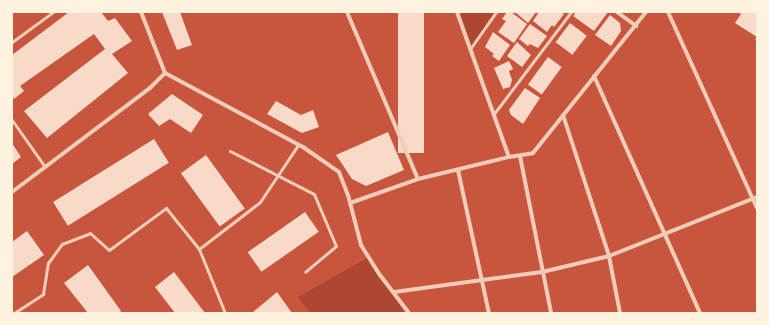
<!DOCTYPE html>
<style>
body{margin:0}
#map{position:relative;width:769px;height:325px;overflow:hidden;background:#c8553d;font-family:Inter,sans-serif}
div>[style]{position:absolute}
.green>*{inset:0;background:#ae4732}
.building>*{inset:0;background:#f7dbc8;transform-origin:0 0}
.service>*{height:3px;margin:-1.5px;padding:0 1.5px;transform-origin:1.5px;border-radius:1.5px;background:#f1ccb7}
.minor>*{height:4px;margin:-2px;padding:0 2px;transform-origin:2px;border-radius:2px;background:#f1ccb7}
span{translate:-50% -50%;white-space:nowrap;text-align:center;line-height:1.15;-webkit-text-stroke:3px #fff3e0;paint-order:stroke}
.frame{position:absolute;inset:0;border:13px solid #fff3e0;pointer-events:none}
</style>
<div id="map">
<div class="green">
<div style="clip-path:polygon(457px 12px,496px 12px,470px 49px)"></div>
<div style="clip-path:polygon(369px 257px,409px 313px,310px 313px,298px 297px)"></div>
</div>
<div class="building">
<div style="clip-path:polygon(69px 12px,101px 12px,108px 21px,115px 18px,132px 41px,112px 54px,128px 73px,47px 138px,24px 111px,105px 49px,94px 34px,20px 86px,24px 91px,14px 99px,12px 96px,12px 55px)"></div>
<div style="clip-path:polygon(162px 12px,180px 12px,192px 45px,177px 50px)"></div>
<div style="left:398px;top:12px;width:26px;height:141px"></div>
<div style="clip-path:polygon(507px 12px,511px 12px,527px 24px,514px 43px,498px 32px,506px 21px,502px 19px)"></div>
<div style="clip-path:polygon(515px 12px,536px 12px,528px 23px)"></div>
<div style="clip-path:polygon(539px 12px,561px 12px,564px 14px,554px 27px,552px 25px,547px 32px,533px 21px)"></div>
<div style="clip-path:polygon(576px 12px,608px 12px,594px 31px,573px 16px)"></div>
<div style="clip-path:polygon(739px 12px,757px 12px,757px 41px,755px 40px,757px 37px,735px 23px,741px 14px)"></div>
<div style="clip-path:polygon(610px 15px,620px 23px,621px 31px,611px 46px,595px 35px)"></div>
<div style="left:570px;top:23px;width:21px;height:24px;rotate:37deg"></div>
<div style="clip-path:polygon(530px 24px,547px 36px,538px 48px,530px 44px,528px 46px,519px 39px)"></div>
<div style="clip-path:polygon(493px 32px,510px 45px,499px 61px,492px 56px,494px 54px,485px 47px)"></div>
<div style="clip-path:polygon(517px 42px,531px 55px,522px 67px,507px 56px)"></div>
<div style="left:548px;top:57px;width:17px;height:34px;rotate:36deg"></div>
<div style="clip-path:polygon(509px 61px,513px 69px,509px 71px,512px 80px,510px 87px,503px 89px,494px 68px)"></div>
<div style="clip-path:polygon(525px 88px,540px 98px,523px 124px,511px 115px,509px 110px)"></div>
<div style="clip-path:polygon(172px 94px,203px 115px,191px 133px,170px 119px,159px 126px,148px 114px)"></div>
<div style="clip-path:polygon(276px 101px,301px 115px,313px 110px,319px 127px,302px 133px,267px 114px)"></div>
<div style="clip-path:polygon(388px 132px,404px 170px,366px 186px,352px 179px,336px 155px)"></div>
<div style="left:154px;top:139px;width:28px;height:119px;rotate:58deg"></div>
<div style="clip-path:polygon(12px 143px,21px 157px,12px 164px)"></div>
<div style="left:206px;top:155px;width:66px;height:31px;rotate:54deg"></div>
<div style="left:305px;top:212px;width:24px;height:70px;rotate:55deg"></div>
<div style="clip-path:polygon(27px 231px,44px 255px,12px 277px,12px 242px)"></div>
<div style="clip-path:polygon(88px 265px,121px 311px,119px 313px,88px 313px,64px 283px)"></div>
<div style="clip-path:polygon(174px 272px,205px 313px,175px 313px,155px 287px)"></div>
<div style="clip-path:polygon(277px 292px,292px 313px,254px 313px,253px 312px)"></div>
</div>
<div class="service">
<div style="left:12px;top:42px;width:51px;rotate:-36.2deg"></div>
<div style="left:470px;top:49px;width:45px;rotate:-54.9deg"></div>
<div style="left:493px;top:115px;width:129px;rotate:-52.9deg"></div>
<div style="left:12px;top:120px;width:57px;rotate:54.9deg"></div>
<div style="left:230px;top:151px;width:94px;rotate:27.1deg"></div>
<div style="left:314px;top:194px;width:56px;rotate:67.1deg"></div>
<div style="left:336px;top:246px;width:40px;rotate:140deg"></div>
<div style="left:199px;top:249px;width:69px;rotate:67.9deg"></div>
<div style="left:14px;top:313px;width:35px;rotate:-33deg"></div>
<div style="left:43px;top:294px;width:31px;rotate:-81deg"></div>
<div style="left:48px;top:263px;width:24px;rotate:-54deg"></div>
<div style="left:62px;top:244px;width:30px;rotate:-21deg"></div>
<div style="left:90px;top:233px;width:25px;rotate:42deg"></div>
<div style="left:109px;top:250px;width:71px;rotate:-36.4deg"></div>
<div style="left:166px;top:208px;width:53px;rotate:51.2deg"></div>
<div style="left:199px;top:249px;width:77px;rotate:-37.6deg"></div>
<div style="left:260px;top:202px;width:69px;rotate:-56.3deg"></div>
</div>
<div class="minor">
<div style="left:141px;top:12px;width:66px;rotate:68.5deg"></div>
<div style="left:165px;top:73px;width:157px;rotate:28.2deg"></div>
<div style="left:303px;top:147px;width:44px;rotate:34.8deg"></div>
<div style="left:339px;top:172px;width:25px;rotate:69deg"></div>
<div style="left:348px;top:195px;width:52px;rotate:75.4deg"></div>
<div style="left:361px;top:245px;width:36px;rotate:58deg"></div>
<div style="left:380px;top:275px;width:48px;rotate:52.7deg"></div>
<div style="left:347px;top:12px;width:181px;rotate:67deg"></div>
<div style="left:457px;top:12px;width:154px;rotate:70.3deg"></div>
<div style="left:617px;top:12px;width:24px;rotate:36deg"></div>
<div style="left:668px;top:12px;width:215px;rotate:65.6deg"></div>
<div style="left:594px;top:76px;width:260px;rotate:65.9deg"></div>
<div style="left:563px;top:115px;width:148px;rotate:71.9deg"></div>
<div style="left:609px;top:256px;width:58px;rotate:79.1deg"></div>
<div style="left:520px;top:156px;width:160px;rotate:78.8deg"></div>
<div style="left:458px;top:170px;width:146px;rotate:77.8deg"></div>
<div style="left:12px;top:192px;width:173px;rotate:-37deg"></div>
<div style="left:150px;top:88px;width:21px;rotate:-45deg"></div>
<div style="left:350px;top:203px;width:72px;rotate:-19.4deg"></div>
<div style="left:418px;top:179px;width:94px;rotate:-13.6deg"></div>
<div style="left:509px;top:157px;width:24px;rotate:-9deg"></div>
<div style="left:533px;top:153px;width:181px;rotate:-51.3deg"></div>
<div style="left:394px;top:292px;width:149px;rotate:-7.7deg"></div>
<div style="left:542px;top:272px;width:69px;rotate:-13.4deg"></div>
<div style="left:609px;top:256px;width:159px;rotate:-21.7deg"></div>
</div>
<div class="frame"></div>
</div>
